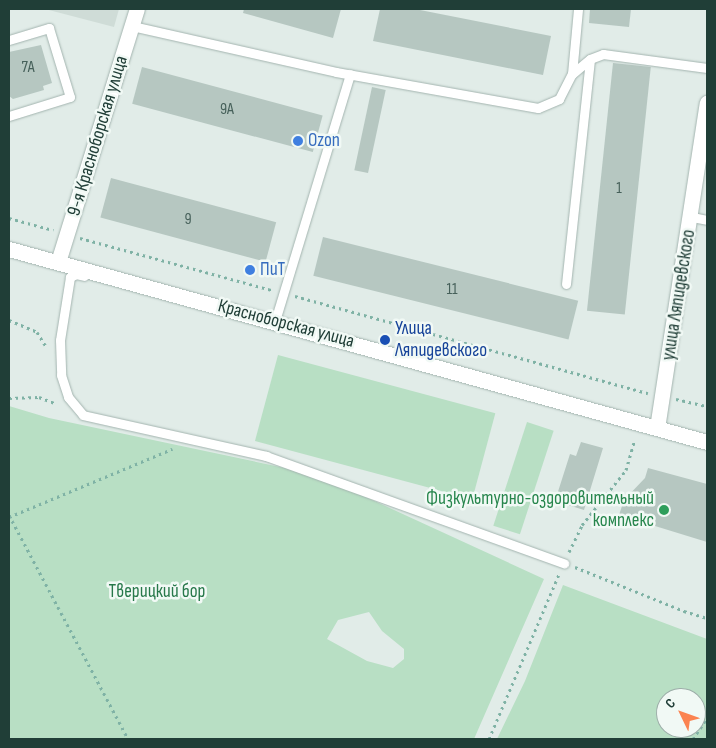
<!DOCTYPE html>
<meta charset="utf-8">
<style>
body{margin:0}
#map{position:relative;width:716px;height:748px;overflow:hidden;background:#e1ece8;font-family:"Sofia Sans Condensed",sans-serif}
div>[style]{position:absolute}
.built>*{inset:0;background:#cfdcd7}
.green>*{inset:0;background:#b8dfc4;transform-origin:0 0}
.building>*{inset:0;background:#b6c7c1;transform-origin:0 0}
.path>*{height:3px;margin-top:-1.5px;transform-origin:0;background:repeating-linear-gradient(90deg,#7fb2a5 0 2.5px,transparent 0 6.5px)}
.roads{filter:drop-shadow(0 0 1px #a3b4af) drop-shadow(0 0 1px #a3b4af)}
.lane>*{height:9px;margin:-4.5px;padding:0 4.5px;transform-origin:4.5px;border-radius:4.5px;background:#fff}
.street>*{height:15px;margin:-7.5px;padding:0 7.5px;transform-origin:7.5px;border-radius:7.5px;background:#fff}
.secondary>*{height:15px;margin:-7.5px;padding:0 7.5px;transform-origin:7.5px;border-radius:7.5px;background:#fff}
.dots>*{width:14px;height:14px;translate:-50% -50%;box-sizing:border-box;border:2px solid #f1f9f5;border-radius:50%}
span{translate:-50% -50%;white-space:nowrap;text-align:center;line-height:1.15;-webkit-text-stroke:5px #f1f9f5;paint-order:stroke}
.number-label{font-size:16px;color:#46605a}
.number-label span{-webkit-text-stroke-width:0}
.street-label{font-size:19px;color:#203e37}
.shop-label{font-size:19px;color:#366cbe}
.left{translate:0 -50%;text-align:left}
.transit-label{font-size:19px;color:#164399}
.leisure-label{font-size:19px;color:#27864d}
.right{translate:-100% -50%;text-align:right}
.park-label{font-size:19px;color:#27784a}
.frame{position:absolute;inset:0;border:10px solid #203e37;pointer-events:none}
.north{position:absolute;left:656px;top:688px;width:50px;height:50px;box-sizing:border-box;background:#f1f9f5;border:1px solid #9daea9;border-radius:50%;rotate:312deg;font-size:14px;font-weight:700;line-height:20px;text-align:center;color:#203e37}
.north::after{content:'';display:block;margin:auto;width:18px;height:22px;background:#fb8350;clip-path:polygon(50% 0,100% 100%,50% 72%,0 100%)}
</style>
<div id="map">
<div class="built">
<div style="clip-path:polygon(45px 9px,119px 9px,114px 27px)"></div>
</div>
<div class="green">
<div style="left:278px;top:355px;width:225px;height:89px;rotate:15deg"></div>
<div style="clip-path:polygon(evenodd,9px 406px,49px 418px,318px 475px,544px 579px,474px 739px,9px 739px,9px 406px,369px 612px,382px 631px,404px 649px,404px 659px,393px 668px,367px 661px,327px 639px,338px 620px,369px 612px)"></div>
<div style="left:527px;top:422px;width:28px;height:109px;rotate:18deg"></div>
<div style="clip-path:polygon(evenodd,563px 585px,707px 639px,707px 739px,497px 739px,525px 681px,563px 585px,666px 698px,696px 698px,696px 728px,666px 728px,666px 698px)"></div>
</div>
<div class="building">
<div style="clip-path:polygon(244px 9px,341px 9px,333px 38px,243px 13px)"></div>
<div style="clip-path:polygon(380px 9px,415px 9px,551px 36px,543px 75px,373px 41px)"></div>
<div style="clip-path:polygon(590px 9px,631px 9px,629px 27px,589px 23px)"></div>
<div style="clip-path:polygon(41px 45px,52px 83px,43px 86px,44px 90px,13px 99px,9px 96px,9px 52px)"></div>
<div style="left:613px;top:63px;width:38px;height:249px;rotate:6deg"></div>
<div style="left:142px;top:67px;width:187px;height:38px;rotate:15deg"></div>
<div style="left:372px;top:87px;width:14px;height:85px;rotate:12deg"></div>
<div style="left:111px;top:178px;width:171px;height:41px;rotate:15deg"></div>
<div style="left:323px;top:237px;width:263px;height:40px;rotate:14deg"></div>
<div style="clip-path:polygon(581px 442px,603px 448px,584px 510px,555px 501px,570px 454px,576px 456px)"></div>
<div style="clip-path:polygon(648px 468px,707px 484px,707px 542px,655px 526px,617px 521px,624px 500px,645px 478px)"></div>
</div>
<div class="path">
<div style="left:9px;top:218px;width:46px;rotate:15.3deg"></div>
<div style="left:80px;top:238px;width:199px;rotate:15.2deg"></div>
<div style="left:295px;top:296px;width:366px;rotate:15.4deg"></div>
<div style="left:9px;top:320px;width:30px;rotate:23deg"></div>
<div style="left:37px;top:332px;width:19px;rotate:58deg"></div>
<div style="left:9px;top:398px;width:30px;rotate:-2deg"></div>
<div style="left:39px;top:397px;width:19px;rotate:21deg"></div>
<div style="left:676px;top:399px;width:32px;rotate:13deg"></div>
<div style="left:9px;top:515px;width:254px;rotate:62deg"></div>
<div style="left:9px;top:517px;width:177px;rotate:-22.6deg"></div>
<div style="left:569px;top:552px;width:30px;rotate:-64deg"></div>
<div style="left:582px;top:525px;width:70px;rotate:-51.3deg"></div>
<div style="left:626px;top:470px;width:29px;rotate:-74deg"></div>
<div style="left:575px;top:567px;width:118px;rotate:22deg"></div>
<div style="left:684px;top:611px;width:24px;rotate:17deg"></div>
<div style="left:489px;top:739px;width:179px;rotate:-67deg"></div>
<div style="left:693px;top:739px;width:25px;rotate:-56deg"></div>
</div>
<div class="roads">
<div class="lane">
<div style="left:132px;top:26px;width:209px;rotate:12.7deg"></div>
<div style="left:336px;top:72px;width:205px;rotate:10.1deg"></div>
<div style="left:538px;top:108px;width:23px;rotate:-23deg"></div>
<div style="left:559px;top:99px;width:28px;rotate:-63deg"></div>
<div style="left:572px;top:74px;width:23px;rotate:-40deg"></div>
<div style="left:590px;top:59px;width:14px;rotate:-21deg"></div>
<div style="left:603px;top:54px;width:105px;rotate:7.7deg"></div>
<div style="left:9px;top:40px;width:42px;rotate:-16.7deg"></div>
<div style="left:49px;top:28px;width:72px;rotate:73.1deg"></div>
<div style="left:70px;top:97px;width:64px;rotate:162.7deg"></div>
<div style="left:572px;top:74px;width:65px;rotate:-84.7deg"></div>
<div style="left:692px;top:217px;width:15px;rotate:11deg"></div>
<div style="left:84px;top:276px;width:8px;rotate:-166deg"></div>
<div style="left:76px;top:274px;width:7px;rotate:153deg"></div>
<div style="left:70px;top:277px;width:64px;rotate:99deg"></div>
<div style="left:60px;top:340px;width:35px;rotate:88deg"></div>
<div style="left:61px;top:375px;width:23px;rotate:72deg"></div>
<div style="left:68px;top:397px;width:23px;rotate:50deg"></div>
<div style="left:83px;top:415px;width:188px;rotate:12.6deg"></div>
<div style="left:266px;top:456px;width:317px;rotate:19.8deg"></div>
<div style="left:566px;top:284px;width:226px;rotate:-83.9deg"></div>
<div style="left:275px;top:321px;width:258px;rotate:-73.1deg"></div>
</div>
<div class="street">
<div style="left:58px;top:262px;width:265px;rotate:-72.7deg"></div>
<div style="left:657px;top:428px;width:329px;rotate:-81.3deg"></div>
</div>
<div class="secondary">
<div style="left:9px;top:249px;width:724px;rotate:15.46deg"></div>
</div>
</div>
<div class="dots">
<div style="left:298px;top:141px;background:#3f7fe0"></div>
<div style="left:250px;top:270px;background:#3f7fe0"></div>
<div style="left:385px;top:340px;background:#1a4fb4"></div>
<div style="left:664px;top:510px;background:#2e9e5b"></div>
</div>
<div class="number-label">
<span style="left:28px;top:68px">7А</span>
<span style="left:227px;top:110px">9А</span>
<span style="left:619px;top:189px">1</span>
<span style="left:188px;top:220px">9</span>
<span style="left:452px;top:290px">11</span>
</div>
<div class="street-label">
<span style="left:98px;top:136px;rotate:-73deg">9-я Красноборская улица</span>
<span style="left:679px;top:295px;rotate:-81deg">улица Ляпидевского</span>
<span style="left:286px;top:324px;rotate:15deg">Красноборская улица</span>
</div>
<div class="shop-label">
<span class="left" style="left:308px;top:141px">Ozon</span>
<span class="left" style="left:260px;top:270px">ПиТ</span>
</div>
<div class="transit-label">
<span class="left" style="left:395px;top:340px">Улица<br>Ляпидевского</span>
</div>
<div class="leisure-label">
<span class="right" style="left:654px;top:510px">Физкультурно-оздоровительный<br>комплекс</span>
</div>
<div class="park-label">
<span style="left:157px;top:592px">Тверицкий бор</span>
</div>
<div class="frame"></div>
<div class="north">С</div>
</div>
